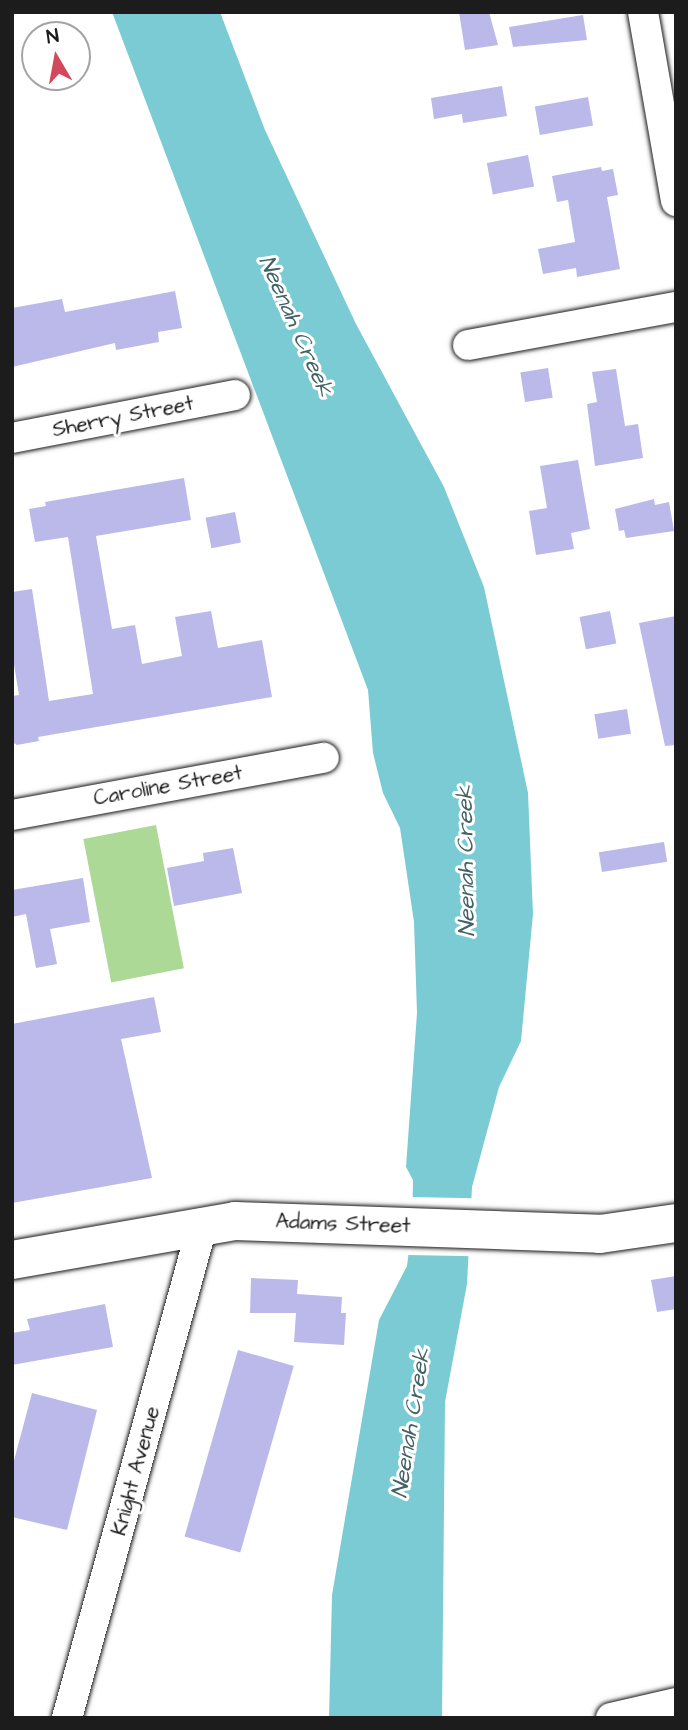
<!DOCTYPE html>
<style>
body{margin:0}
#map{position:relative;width:688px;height:1730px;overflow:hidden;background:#fff;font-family:"Architects Daughter",sans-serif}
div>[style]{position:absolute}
.green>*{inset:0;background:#add997;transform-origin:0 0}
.water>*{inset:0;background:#7acbd3}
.pier>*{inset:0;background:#fff;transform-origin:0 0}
.building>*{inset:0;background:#bbb8ea;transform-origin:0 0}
.roads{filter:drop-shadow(0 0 2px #1c1c1c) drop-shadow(0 0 2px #1c1c1c)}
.street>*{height:30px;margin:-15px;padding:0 15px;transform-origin:15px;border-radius:15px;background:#fff}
.secondary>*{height:38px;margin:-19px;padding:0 19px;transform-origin:19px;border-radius:19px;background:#fff}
span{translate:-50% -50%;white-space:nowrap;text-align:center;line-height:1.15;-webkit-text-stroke:6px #fff;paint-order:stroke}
.street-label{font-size:21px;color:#1c1c1c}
.water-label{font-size:23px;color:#426265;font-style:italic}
.frame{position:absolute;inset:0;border:14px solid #1c1c1c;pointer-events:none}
.north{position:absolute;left:21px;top:21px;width:70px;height:70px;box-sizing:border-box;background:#fff;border:2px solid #a4a4a4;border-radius:50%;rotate:350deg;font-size:19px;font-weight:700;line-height:28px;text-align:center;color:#1c1c1c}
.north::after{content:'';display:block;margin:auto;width:24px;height:32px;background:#d1495b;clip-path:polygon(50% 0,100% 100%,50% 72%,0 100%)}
</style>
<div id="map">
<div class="green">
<div style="left:156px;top:825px;width:146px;height:74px;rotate:79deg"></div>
</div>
<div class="water">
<div style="clip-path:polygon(112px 12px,220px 12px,265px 130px,356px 324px,444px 487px,484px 587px,528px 793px,533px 914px,521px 1041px,499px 1087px,472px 1187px,467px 1284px,445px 1402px,442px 1718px,329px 1718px,332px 1595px,379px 1320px,407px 1266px,412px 1227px,413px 1180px,406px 1167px,417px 1013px,414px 922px,400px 828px,383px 793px,373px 753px,368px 690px)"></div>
</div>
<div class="pier">
<div style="left:409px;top:1197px;width:66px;height:58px;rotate:1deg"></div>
</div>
<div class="building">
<div style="clip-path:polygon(459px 12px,489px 12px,498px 45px,465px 50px)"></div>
<div style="clip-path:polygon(583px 15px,587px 40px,513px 47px,509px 27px)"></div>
<div style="clip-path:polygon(502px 86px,507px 116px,463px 123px,462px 114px,434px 119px,431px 98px)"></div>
<div style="left:588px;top:97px;width:29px;height:54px;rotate:80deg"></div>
<div style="left:528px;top:155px;width:32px;height:42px;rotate:79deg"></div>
<div style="clip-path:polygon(601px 167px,602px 171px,613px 169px,618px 195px,607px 197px,620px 269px,577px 277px,576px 268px,543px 274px,538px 249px,575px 242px,568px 200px,557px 202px,552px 176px)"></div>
<div style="clip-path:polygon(175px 291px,182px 328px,158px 332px,159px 342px,116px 350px,115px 343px,12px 367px,12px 308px,62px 299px,65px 312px)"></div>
<div style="left:548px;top:368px;width:30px;height:28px;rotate:81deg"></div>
<div style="clip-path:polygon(616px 369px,625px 426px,638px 424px,643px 458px,595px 466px,587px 404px,597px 402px,592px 372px)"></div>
<div style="clip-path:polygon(578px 460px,590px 529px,571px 533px,574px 549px,536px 555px,529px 511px,547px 508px,540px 466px)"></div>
<div style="clip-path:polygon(184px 478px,191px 520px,96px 536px,112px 629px,135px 625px,142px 664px,182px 656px,175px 617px,211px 611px,218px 648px,262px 640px,272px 697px,38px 737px,39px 741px,17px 745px,12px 742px,12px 696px,19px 695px,12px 652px,12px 592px,32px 589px,49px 701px,93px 694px,68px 537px,35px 542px,29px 509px,46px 506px,45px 502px)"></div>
<div style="clip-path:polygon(654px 499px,655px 505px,669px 502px,674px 531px,626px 538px,624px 530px,619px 531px,615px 509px)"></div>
<div style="left:235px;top:512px;width:31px;height:30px;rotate:79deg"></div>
<div style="left:610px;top:611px;width:33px;height:31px;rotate:79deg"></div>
<div style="clip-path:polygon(676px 616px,676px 745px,665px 746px,639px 623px)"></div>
<div style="left:627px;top:709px;width:25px;height:33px;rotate:81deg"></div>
<div style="left:664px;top:842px;width:20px;height:66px;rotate:81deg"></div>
<div style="clip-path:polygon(233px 848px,242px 893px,174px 906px,167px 868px,204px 861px,203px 853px)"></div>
<div style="clip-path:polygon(83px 878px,90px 922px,50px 929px,57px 964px,36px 968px,26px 914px,12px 917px,12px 890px)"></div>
<div style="clip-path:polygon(154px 997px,161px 1032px,121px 1039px,152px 1178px,12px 1203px,12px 1024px)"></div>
<div style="clip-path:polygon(676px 1276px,676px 1309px,657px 1312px,651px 1280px)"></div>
<div style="clip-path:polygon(251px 1278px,298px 1280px,297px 1294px,342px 1297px,341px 1313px,346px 1313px,344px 1345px,294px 1342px,296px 1313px,250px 1313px)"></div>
<div style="clip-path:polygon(105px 1304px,113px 1347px,12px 1365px,12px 1333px,30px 1330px,27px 1319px)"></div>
<div style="left:238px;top:1350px;width:58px;height:194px;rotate:16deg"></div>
<div style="clip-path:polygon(32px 1393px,97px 1410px,67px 1530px,12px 1517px,12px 1468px)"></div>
</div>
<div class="roads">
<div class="street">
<div style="left:643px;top:12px;width:192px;rotate:80.1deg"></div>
<div style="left:468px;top:345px;width:211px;rotate:-10.4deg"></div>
<div style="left:12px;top:438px;width:227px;rotate:-10.9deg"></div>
<div style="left:12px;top:815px;width:317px;rotate:-10.4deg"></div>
<div style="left:67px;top:1718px;width:513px;rotate:-74.64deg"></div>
<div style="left:611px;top:1718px;width:67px;rotate:-13deg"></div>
</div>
<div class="secondary">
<div style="left:12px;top:1260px;width:226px;rotate:-9.9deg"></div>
<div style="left:235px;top:1221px;width:365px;rotate:2deg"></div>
<div style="left:600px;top:1234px;width:77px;rotate:-8.2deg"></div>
</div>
</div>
<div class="street-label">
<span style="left:123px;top:417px;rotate:-11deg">Sherry Street</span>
<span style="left:168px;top:786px;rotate:-10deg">Caroline Street</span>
<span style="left:343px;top:1224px;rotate:2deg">Adams Street</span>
<span style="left:136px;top:1471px;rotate:-75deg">Knight Avenue</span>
</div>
<div class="water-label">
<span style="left:296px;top:326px;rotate:66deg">Neenah Creek</span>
<span style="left:466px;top:861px;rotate:-91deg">Neenah Creek</span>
<span style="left:411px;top:1423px;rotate:-81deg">Neenah Creek</span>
</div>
<div class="frame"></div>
<div class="north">N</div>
</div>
